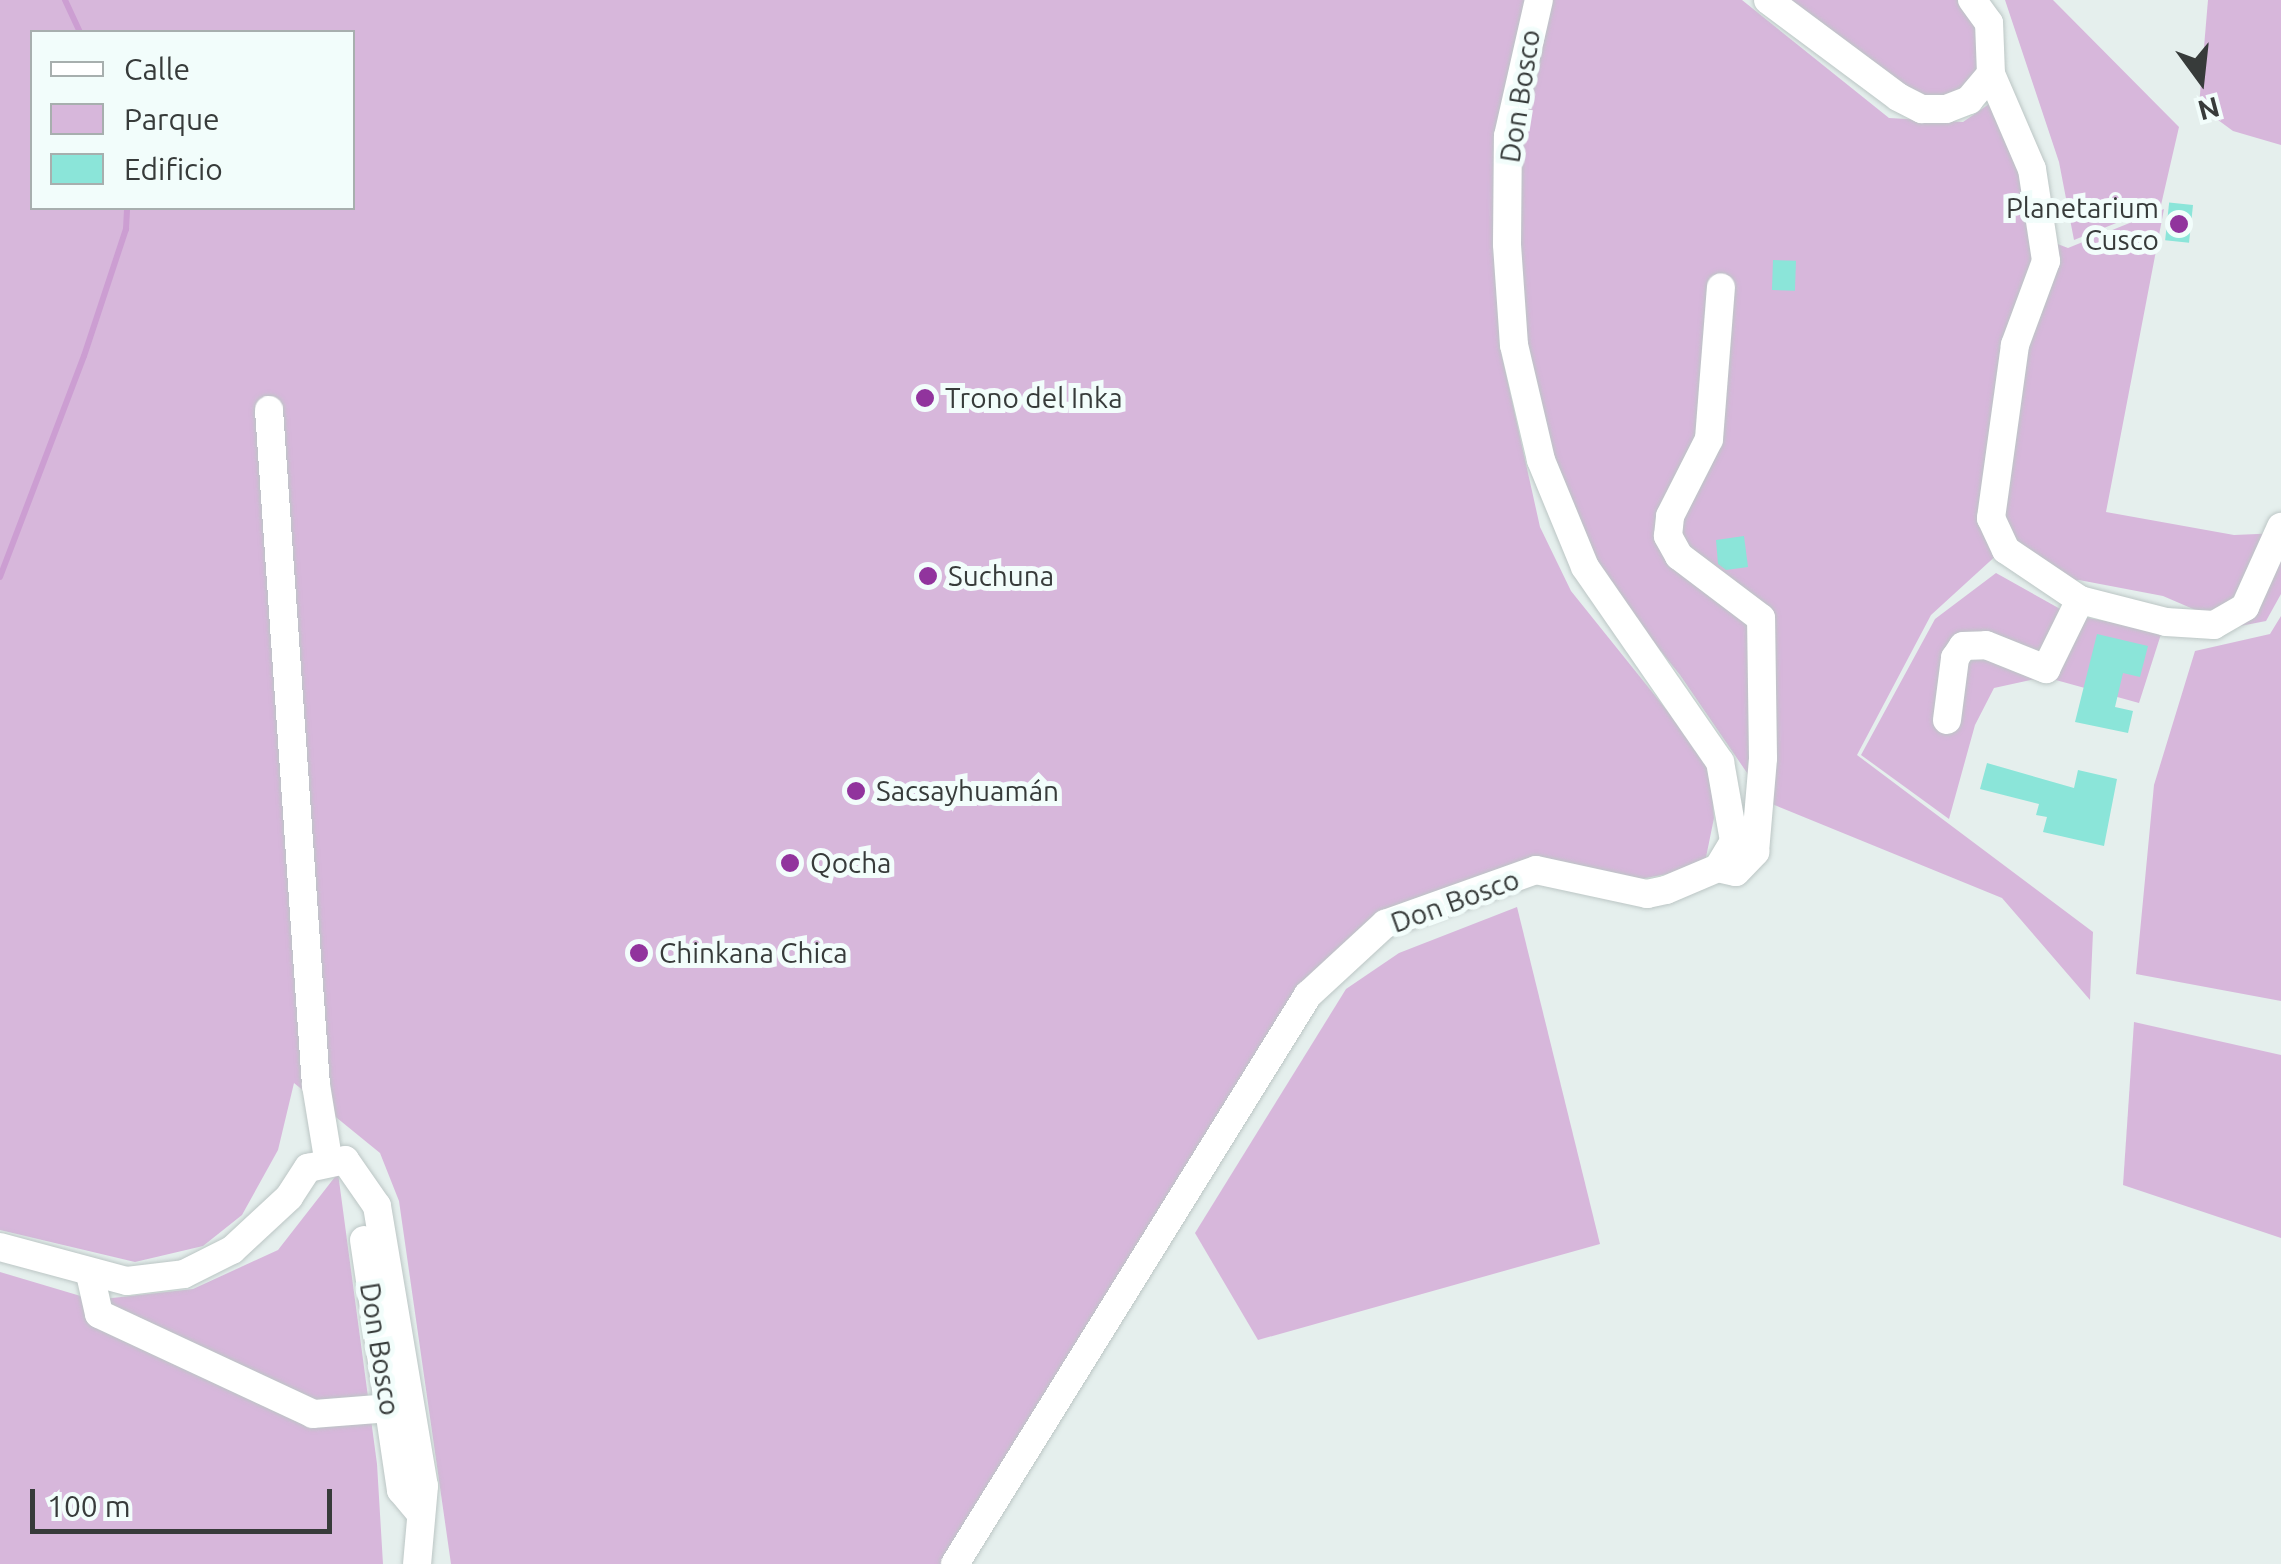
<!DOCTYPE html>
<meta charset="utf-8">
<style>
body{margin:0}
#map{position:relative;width:2281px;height:1564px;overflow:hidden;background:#e5efed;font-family:Ubuntu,sans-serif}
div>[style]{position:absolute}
.green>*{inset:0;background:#d7b7db}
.stream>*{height:6px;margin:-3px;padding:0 3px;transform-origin:3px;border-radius:3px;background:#cc9ed2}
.building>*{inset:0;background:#8be5d9;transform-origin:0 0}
.roads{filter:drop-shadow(0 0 2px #bcc6c5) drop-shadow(0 0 2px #bcc6c5)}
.minor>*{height:28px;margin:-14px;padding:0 14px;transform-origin:14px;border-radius:14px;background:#fff}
.dots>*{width:28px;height:28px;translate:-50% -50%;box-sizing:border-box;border:5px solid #f2fdfb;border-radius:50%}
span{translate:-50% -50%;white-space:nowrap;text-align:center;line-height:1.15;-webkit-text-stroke:10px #f2fdfb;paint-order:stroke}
.street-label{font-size:28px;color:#373b3a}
.poi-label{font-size:28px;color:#373b3a}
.right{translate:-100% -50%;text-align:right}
.left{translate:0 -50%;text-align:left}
.legend{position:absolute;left:30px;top:30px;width:325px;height:180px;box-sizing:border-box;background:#f2fdfb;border:2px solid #a7afae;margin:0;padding:12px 18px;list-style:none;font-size:30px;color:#373b3a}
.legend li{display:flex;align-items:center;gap:20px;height:50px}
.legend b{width:50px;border:2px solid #a7afae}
.north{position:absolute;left:2151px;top:30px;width:100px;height:100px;-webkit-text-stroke:8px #f2fdfb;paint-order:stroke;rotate:165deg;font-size:28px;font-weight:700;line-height:40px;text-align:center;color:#373b3a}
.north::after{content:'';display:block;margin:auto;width:35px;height:45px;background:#373b3a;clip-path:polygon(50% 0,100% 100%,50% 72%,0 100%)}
.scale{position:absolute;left:30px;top:1489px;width:302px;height:45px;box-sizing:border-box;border:5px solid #373b3a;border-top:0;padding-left:12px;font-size:30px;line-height:35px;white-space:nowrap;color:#373b3a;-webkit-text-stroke:8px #f2fdfb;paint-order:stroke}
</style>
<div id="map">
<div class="green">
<div style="clip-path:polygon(evenodd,0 0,1533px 0,1494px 165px,1500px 347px,1540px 527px,1571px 591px,1710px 764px,1714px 818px,1704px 867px,1604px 886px,1502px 878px,1385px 921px,1307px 994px,944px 1564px,451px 1564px,399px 1201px,380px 1153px,294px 1083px,278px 1150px,242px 1215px,203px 1246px,135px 1262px,0 1230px,0 0,32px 32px,352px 32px,352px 208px,32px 208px,32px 32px)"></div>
<div style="clip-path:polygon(1544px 0,1742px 0,1889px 118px,1963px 122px,2005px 93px,2047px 240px,2068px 248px,2164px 209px,2106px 512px,2234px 535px,2281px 533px,2281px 594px,2266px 621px,2235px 627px,2163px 596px,2079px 580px,2048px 585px,2000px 552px,1931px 615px,1857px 755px,2093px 932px,2090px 1000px,2002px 898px,1767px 802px,1680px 675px,1615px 594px,1558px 495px,1526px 374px,1514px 152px)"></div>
<div style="clip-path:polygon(1782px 0,1972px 0,1989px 23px,1983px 91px,1922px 103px)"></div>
<div style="clip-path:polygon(2005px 0,2053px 0,2179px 127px,2161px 205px,2074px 240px,2059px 162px)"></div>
<div style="clip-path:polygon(2208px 0,2281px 0,2281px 145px,2233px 131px,2199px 106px)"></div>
<div style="clip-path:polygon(1996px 573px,2071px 615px,2162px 631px,2139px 703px,2045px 677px,1994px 688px,1975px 725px,1949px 819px,1861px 755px,1935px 619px)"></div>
<div style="clip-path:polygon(2281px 616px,2281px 1001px,2136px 974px,2154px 785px,2195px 651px,2270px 634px)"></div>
<div style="clip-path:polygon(1517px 907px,1600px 1244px,1258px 1340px,1195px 1233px,1346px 989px,1399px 953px)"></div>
<div style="clip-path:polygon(2134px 1022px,2281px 1055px,2281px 1238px,2123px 1185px)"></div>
<div style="clip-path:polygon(338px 1173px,377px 1464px,383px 1564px,0 1564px,0 1272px,94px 1300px,193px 1289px,278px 1250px)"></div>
</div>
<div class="stream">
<div style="left:65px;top:0;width:35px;rotate:65deg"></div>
<div style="left:0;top:577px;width:236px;rotate:-69.2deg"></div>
<div style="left:84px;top:356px;width:134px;rotate:-71.7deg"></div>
<div style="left:126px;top:229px;width:21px;rotate:-87deg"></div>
</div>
<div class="building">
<div style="left:2193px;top:205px;width:38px;height:24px;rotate:96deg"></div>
<div style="left:1773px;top:260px;width:23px;height:30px;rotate:2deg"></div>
<div style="clip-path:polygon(1744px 536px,1748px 567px,1726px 570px,1718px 564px,1716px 540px)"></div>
<div style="clip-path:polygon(2097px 634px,2148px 646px,2140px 677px,2123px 673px,2115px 707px,2133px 711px,2128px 733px,2075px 722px)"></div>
<div style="clip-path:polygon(1987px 763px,2074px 788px,2078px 770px,2117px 779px,2104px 846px,2043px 832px,2047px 817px,2036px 815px,2039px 804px,1980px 789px)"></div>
</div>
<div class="roads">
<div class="minor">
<div style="left:1768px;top:0;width:162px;rotate:36.7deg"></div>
<div style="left:1898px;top:97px;width:27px;rotate:27deg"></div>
<div style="left:1922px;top:109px;width:24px"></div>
<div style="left:1946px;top:109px;width:25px;rotate:-21deg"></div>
<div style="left:1969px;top:100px;width:34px;rotate:-50deg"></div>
<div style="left:1991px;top:74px;width:51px;rotate:-92.2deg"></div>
<div style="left:1989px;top:23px;width:29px;rotate:-126deg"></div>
<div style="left:1991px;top:74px;width:103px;rotate:66.7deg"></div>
<div style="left:2032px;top:169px;width:93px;rotate:81.3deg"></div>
<div style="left:2046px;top:261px;width:90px;rotate:110.3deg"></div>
<div style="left:2015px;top:345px;width:175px;rotate:97.9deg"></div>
<div style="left:1991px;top:518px;width:35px;rotate:65deg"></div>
<div style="left:2006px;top:550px;width:89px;rotate:34deg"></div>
<div style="left:2080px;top:600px;width:89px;rotate:14.3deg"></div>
<div style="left:2166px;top:622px;width:48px;rotate:3.6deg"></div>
<div style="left:2214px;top:625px;width:36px;rotate:-30deg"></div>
<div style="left:2245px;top:607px;width:88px;rotate:-65.8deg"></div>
<div style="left:269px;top:410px;width:677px;rotate:86.02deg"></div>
<div style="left:316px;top:1085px;width:74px;rotate:80.7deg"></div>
<div style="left:1947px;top:720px;width:63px;rotate:-82.6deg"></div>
<div style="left:1955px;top:658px;width:14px;rotate:-56deg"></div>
<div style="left:1963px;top:646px;width:23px;rotate:-2deg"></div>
<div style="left:1986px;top:645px;width:65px;rotate:21.8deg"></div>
<div style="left:2046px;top:669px;width:77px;rotate:-63.8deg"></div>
<div style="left:1718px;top:868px;width:18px;rotate:13deg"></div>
<div style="left:1736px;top:872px;width:28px;rotate:-46deg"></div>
<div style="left:1755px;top:852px;width:94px;rotate:-85.1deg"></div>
<div style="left:1763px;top:758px;width:140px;rotate:-90.8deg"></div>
<div style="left:1761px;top:618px;width:103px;rotate:-142.9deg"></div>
<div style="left:1679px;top:556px;width:23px;rotate:-119deg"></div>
<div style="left:1668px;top:536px;width:20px;rotate:-84deg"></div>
<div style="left:1670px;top:516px;width:86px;rotate:-63.1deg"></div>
<div style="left:1709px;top:439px;width:152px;rotate:-85.5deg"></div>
<div style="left:364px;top:1240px;width:253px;rotate:81.6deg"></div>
<div style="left:401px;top:1490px;width:26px;rotate:50deg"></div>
<div style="left:0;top:1247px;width:131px;rotate:15deg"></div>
<div style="left:127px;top:1281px;width:57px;rotate:-7deg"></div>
<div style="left:184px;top:1274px;width:54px;rotate:-26.6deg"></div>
<div style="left:232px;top:1250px;width:78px;rotate:-42.9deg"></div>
<div style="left:289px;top:1197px;width:35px;rotate:-57deg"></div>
<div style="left:308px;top:1168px;width:38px;rotate:-12deg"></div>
<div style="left:345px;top:1160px;width:56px;rotate:55.2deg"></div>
<div style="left:377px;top:1206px;width:284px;rotate:80.5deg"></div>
<div style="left:424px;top:1486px;width:78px;rotate:95.1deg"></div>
<div style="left:90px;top:1274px;width:41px;rotate:77.3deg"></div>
<div style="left:99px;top:1314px;width:236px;rotate:25deg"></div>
<div style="left:313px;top:1414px;width:76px;rotate:-4.5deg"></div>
<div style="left:955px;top:1564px;width:670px;rotate:-58.19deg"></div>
<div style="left:1308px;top:995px;width:105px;rotate:-42.7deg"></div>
<div style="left:1385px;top:924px;width:160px;rotate:-19.7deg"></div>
<div style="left:1536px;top:870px;width:114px;rotate:12.2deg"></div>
<div style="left:1647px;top:894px;width:19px;rotate:-12deg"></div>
<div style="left:1666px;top:890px;width:56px;rotate:-22.9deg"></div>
<div style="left:1718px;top:868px;width:31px;rotate:-59deg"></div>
<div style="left:1734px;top:841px;width:80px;rotate:-100deg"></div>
<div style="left:1720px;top:762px;width:237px;rotate:-124.7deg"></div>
<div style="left:1585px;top:567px;width:116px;rotate:-112.4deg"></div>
<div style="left:1541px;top:460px;width:118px;rotate:-103.2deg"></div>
<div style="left:1514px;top:345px;width:101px;rotate:-94deg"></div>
<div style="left:1507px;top:244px;width:108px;rotate:-89.5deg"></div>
<div style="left:1508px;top:136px;width:139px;rotate:-77.2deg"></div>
</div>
</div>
<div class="dots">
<div style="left:2179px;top:224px;background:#91349d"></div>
<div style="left:925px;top:398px;background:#91349d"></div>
<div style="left:928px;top:576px;background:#91349d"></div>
<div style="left:856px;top:791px;background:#91349d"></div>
<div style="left:790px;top:863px;background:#91349d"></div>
<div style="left:639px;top:953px;background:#91349d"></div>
</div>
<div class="street-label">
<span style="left:1520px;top:96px;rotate:-81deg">Don Bosco</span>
<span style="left:1455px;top:901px;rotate:-20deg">Don Bosco</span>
<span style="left:380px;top:1349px;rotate:81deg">Don Bosco</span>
</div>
<div class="poi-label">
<span class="right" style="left:2159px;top:224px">Planetarium<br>Cusco</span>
<span class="left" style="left:945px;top:398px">Trono del Inka</span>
<span class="left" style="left:948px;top:576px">Suchuna</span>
<span class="left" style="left:876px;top:791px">Sacsayhuamán</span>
<span class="left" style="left:810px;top:863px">Qocha</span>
<span class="left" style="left:659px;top:953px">Chinkana Chica</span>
</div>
<ul class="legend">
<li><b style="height:12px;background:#fff"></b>Calle</li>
<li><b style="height:28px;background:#d7b7db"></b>Parque</li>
<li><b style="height:28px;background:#8be5d9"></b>Edificio</li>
</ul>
<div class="north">N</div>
<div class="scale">100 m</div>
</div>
